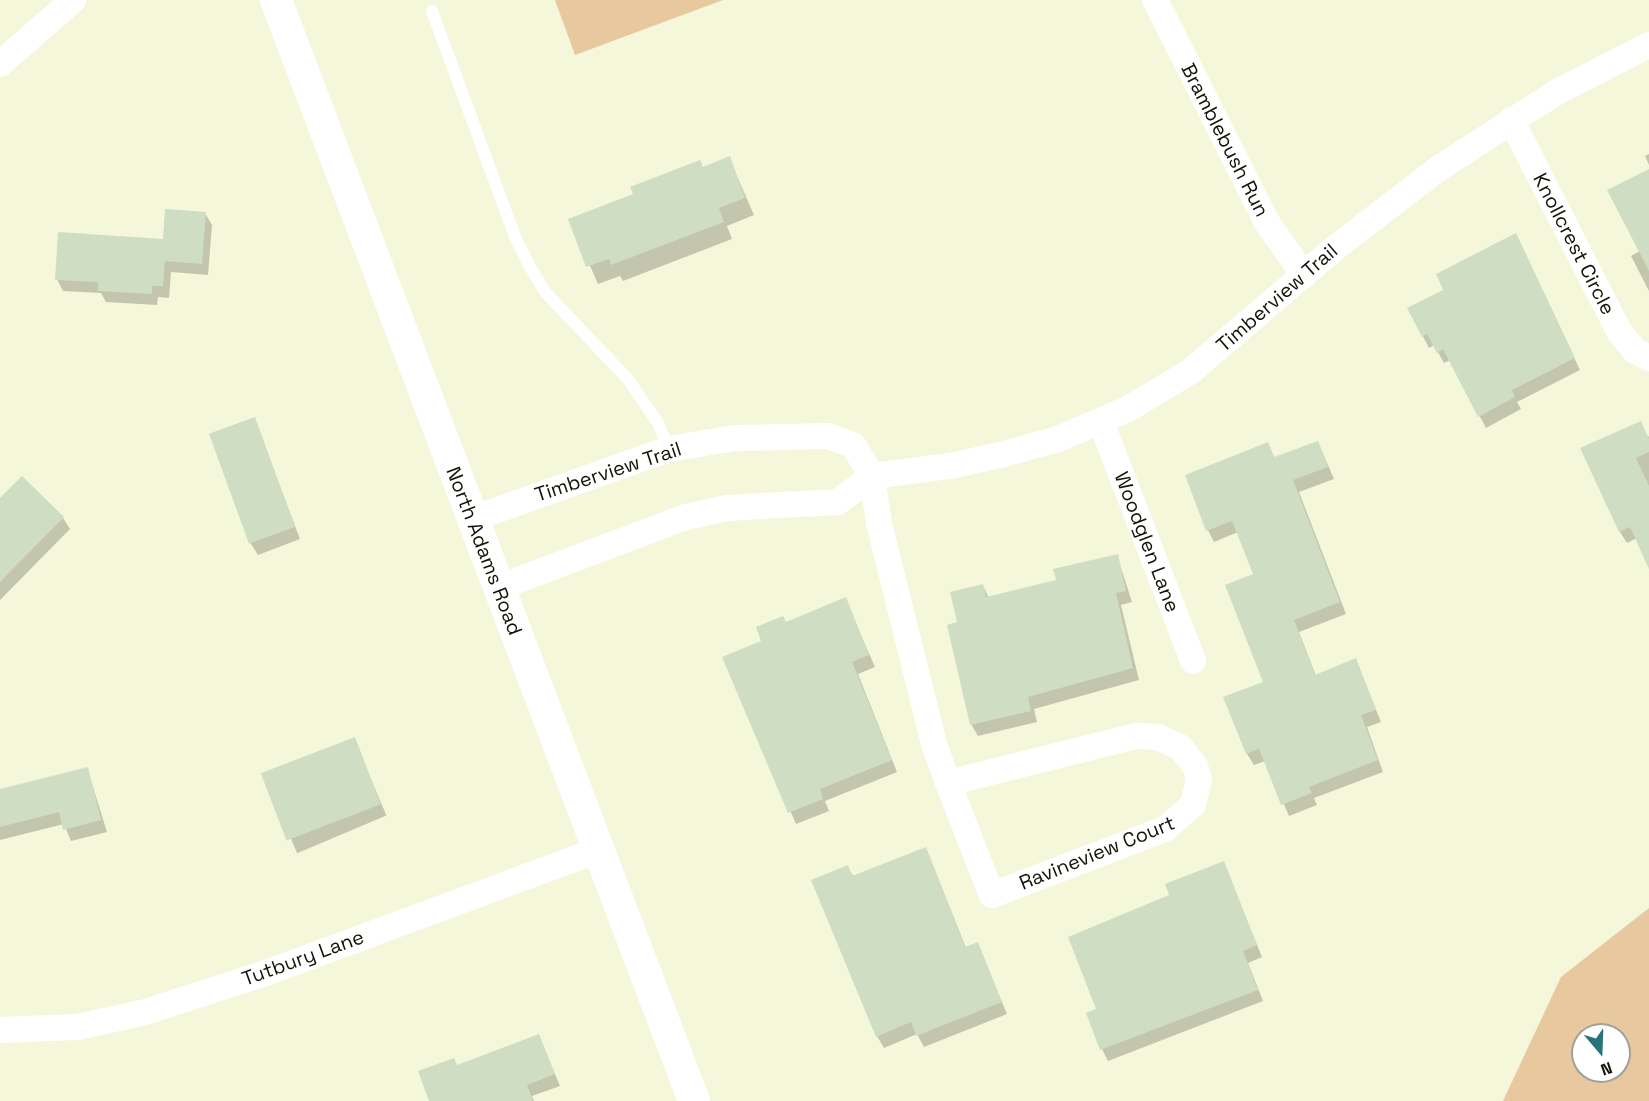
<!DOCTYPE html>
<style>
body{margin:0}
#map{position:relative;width:1649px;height:1101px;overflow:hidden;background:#f4f7d9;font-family:"Space Grotesk",sans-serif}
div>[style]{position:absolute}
.green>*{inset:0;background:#e7c89f}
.shadow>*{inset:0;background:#0003;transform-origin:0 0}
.building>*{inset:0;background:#cfdec3;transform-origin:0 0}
.service>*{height:12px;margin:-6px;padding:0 6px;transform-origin:6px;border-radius:6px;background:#fff}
.minor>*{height:26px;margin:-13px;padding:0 13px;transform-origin:13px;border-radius:13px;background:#fff}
.tertiary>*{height:32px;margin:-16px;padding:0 16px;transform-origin:16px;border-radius:16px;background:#fff}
span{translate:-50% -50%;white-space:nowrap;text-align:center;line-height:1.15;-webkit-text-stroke:4.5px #fff;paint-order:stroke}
.street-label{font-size:20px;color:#121308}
.north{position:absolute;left:1571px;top:1023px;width:60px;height:60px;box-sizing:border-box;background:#fff;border:2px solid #a0a19c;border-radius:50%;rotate:161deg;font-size:16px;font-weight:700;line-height:24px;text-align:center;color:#121308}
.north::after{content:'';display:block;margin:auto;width:21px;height:27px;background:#29737a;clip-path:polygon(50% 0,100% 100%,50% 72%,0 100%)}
</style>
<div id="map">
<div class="green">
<div style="clip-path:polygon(555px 0,723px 0,575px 55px)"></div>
<div style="clip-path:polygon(evenodd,1649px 908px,1649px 1101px,1503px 1101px,1561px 977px,1649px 908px,1583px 1035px,1619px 1035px,1619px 1071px,1583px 1071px,1583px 1035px)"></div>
</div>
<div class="shadow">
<div style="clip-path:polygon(1649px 154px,1649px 165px,1645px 156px)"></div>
<div style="clip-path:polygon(729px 158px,754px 215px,727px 226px,732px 239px,623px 281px,620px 276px,598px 284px,570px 220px)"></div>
<div style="clip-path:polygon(1649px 171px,1649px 291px,1631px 256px,1640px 251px)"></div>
<div style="clip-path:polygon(205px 213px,212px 225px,208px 275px,171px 272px,169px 298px,158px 297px,157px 305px,106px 302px,101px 293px,63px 291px,57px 279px,164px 241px)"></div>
<div style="clip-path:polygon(1516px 235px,1580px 370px,1517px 402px,1521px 409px,1486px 428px,1450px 360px,1444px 363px,1434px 345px,1429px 348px,1409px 309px,1445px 290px)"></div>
<div style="clip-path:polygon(254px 418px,300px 539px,258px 555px,251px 544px)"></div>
<div style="clip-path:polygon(1648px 437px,1649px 436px,1649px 566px,1637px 538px,1627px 543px,1620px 532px,1582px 448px)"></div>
<div style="clip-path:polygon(1318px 442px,1334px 479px,1299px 492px,1346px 614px,1299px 632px,1316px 676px,1356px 660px,1381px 722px,1367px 727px,1383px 772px,1314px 798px,1317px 805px,1289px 816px,1265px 761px,1254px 765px,1247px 754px,1265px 682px,1255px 575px,1238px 532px,1214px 542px,1208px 530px,1268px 444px,1275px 459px)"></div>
<div style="clip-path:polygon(0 500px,63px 518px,70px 529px,0 600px)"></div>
<div style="clip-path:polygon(1117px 555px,1132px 602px,1121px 605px,1139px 680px,1034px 709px,1037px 722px,978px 736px,971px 724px,959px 623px,983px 586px,989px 598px,1058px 581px)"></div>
<div style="clip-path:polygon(845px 599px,875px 667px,858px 674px,897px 772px,825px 801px,829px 811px,796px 824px,724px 658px,763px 642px,786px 623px)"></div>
<div style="left:354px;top:739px;width:83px;height:97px;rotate:67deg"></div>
<div style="clip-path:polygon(87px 768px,107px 832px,71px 841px,64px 824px,0 840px,0 791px)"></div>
<div style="clip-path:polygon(926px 848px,966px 948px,977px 943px,1007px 1014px,924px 1047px,917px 1034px,884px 1048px,877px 1036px,847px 867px,854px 877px)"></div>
<div style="clip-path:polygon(1223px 863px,1262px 957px,1248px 963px,1263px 1001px,1108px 1061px,1102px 1049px,1098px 1010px,1171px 896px)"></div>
<div style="clip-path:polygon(539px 1036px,560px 1086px,532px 1096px,534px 1101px,431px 1101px,458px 1067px)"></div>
</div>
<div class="building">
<div style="clip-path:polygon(730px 156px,745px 198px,719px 208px,724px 222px,611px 265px,609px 259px,586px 267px,568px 219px,633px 194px,630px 187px,700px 160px,703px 167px)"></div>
<div style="clip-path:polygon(1649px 169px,1649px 271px,1607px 190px)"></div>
<div style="clip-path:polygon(165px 209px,206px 212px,202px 264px,165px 261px,163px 286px,152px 286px,152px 294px,98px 291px,98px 282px,55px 280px,58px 232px,163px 239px)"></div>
<div style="clip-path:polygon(1516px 233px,1575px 358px,1512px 390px,1515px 397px,1478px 417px,1443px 349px,1437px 353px,1427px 334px,1422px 337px,1407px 308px,1443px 290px,1436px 274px)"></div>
<div style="left:255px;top:417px;width:117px;height:49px;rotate:70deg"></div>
<div style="clip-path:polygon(1641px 421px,1649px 439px,1649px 452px,1636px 458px,1649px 486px,1649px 569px,1630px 527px,1619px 532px,1580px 448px)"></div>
<div style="clip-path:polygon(1318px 441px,1328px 467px,1293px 480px,1340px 602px,1294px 620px,1315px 675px,1356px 658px,1376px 710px,1361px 715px,1378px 760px,1309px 787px,1312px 793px,1281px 805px,1259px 749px,1246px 754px,1223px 697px,1263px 682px,1225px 585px,1253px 574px,1232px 521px,1206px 531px,1185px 475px,1268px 442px,1274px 457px)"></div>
<div style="clip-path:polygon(22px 476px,64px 517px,0 582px,0 498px)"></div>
<div style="clip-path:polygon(1118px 554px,1126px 591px,1116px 593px,1133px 668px,1028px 697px,1031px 711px,970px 725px,947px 625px,957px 622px,950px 592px,983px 584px,986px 597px,1056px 580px,1053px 569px)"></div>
<div style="clip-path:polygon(846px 597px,869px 655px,852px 662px,892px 760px,820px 789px,823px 799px,788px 813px,722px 657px,761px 641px,756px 627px,783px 616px,786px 622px)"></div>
<div style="left:355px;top:737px;width:72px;height:101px;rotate:69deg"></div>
<div style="clip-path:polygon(88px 767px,101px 820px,63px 830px,59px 812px,0 827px,0 789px)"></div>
<div style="clip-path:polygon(926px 847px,965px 947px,978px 942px,1002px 1002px,916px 1036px,911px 1022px,876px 1037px,811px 880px,848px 865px,852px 876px)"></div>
<div style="clip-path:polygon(1224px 861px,1257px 945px,1243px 951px,1258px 990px,1100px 1050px,1086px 1013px,1096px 1009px,1068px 937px,1169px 895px,1165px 884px)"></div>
<div style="clip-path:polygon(539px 1034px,555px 1074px,527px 1085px,533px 1101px,429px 1101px,418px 1071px,454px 1058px,457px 1065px)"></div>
</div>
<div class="service">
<div style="left:432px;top:11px;width:241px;rotate:69.8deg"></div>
<div style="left:515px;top:237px;width:31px;rotate:63deg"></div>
<div style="left:529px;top:265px;width:31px;rotate:59deg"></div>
<div style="left:545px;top:292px;width:119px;rotate:46.4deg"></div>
<div style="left:627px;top:378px;width:55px;rotate:55.4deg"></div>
<div style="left:658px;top:423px;width:28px;rotate:67deg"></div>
</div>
<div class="minor">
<div style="left:1155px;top:0;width:247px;rotate:63.3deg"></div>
<div style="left:1266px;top:221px;width:66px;rotate:54.9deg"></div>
<div style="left:0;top:64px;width:97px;rotate:-41.2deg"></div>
<div style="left:1511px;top:120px;width:239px;rotate:62.9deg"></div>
<div style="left:1620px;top:333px;width:23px;rotate:50deg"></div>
<div style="left:1635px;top:351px;width:16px;rotate:27deg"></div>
<div style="left:1101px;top:422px;width:256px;rotate:68.9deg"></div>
<div style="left:472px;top:519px;width:209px;rotate:-19.6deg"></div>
<div style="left:669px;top:449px;width:67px;rotate:-9.5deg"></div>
<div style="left:735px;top:438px;width:93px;rotate:-1.2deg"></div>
<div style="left:828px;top:436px;width:27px;rotate:20deg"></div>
<div style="left:853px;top:445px;width:36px;rotate:58deg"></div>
<div style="left:872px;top:476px;width:48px;rotate:81.5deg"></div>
<div style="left:879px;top:523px;width:231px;rotate:76deg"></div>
<div style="left:935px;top:747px;width:38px;rotate:70deg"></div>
<div style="left:948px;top:783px;width:120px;rotate:68.6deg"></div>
<div style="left:992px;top:895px;width:185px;rotate:-20.9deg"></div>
<div style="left:1165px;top:829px;width:37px;rotate:-41deg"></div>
<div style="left:1193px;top:805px;width:26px;rotate:-77deg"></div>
<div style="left:1199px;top:780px;width:15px;rotate:-106deg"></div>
<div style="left:1195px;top:766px;width:24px;rotate:-128deg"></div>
<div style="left:1180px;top:747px;width:24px;rotate:-156deg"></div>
<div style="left:1158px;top:737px;width:22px;rotate:-177deg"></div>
<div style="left:1136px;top:736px;width:194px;rotate:166deg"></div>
<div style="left:497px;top:588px;width:202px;rotate:-20.6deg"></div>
<div style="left:686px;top:517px;width:42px;rotate:-12.4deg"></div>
<div style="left:727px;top:508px;width:111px;rotate:-3.1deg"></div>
<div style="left:838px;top:502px;width:43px;rotate:-37.4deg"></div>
<div style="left:872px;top:476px;width:79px;rotate:-7.3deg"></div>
<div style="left:950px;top:466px;width:55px;rotate:-12.5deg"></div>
<div style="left:1004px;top:454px;width:56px;rotate:-15.5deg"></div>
<div style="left:1058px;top:439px;width:76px;rotate:-23.2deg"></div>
<div style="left:1128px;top:409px;width:74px;rotate:-31.1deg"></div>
<div style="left:1191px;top:371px;width:189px;rotate:-40.5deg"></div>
<div style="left:1335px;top:248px;width:130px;rotate:-37.5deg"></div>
<div style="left:1438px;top:169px;width:142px;rotate:-32.9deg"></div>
<div style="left:1557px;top:92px;width:103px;rotate:-27.1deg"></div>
<div style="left:0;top:1030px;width:77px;rotate:-2.2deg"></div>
<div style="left:77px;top:1027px;width:66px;rotate:-12.2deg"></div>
<div style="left:142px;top:1013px;width:130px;rotate:-17.9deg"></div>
<div style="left:266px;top:973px;width:354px;rotate:-20.3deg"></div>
</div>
<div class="tertiary">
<div style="left:276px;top:0;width:1178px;rotate:69.21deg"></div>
</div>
<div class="street-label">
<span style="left:1225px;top:140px;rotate:63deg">Bramblebush Run</span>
<span style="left:1574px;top:244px;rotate:63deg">Knollcrest Circle</span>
<span style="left:1277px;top:298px;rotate:-41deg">Timberview Trail</span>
<span style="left:608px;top:472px;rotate:-18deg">Timberview Trail</span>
<span style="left:1147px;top:542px;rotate:69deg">Woodglen Lane</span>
<span style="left:484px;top:551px;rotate:69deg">North Adams Road</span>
<span style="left:1097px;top:853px;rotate:-22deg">Ravineview Court</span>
<span style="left:303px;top:958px;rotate:-20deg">Tutbury Lane</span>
</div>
<div class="north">N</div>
</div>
